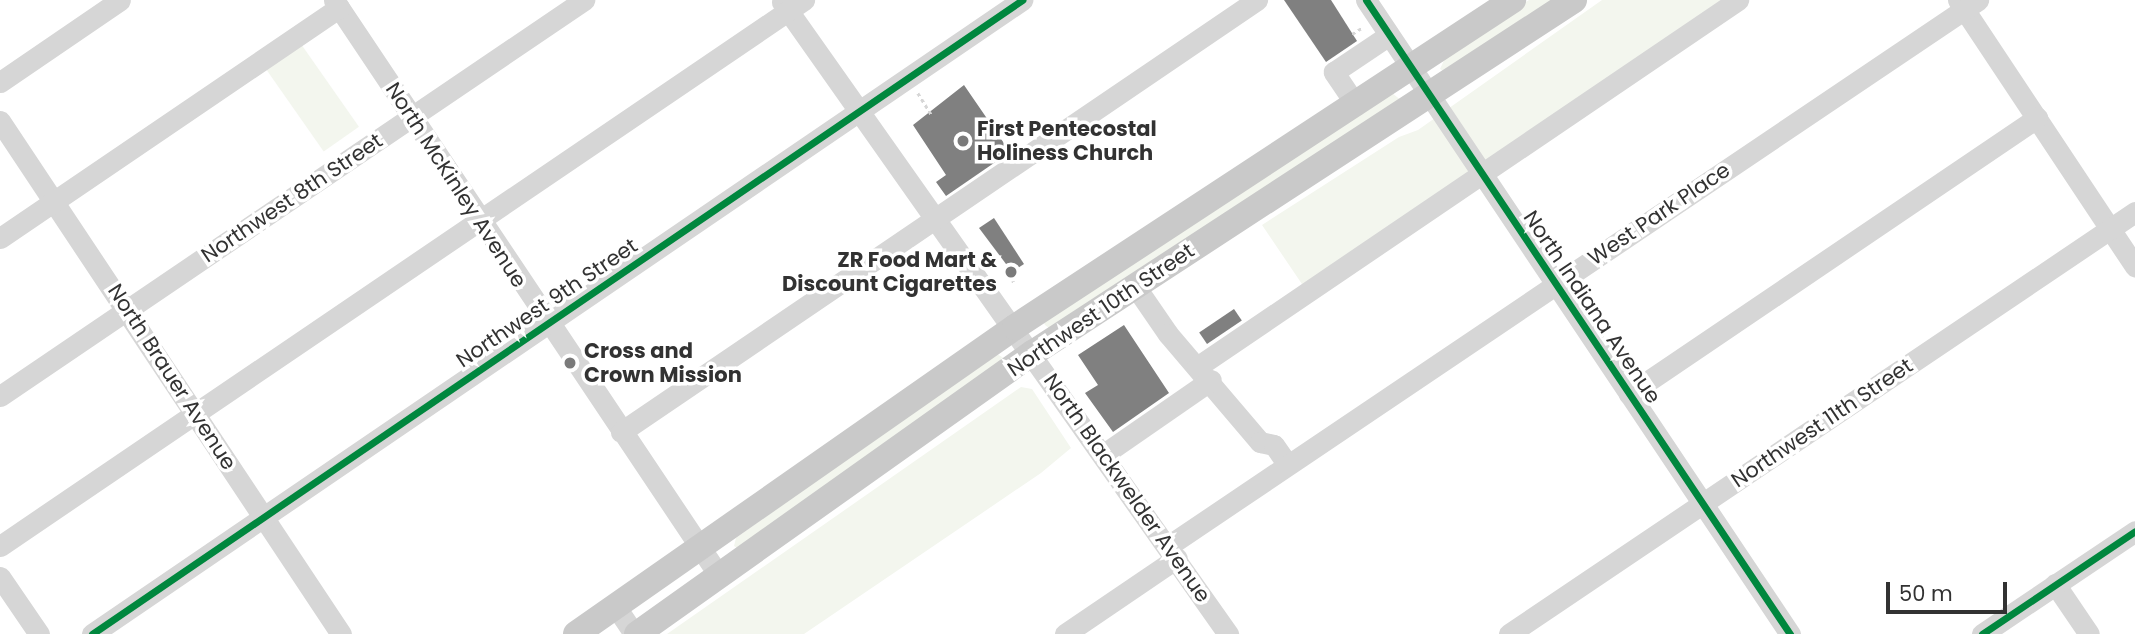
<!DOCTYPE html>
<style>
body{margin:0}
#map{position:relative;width:2135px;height:634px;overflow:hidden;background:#fff;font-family:Poppins,sans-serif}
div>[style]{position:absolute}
.green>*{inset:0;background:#f3f6ee;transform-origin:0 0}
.building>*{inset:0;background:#808080;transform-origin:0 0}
.path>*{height:2.5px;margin-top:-1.25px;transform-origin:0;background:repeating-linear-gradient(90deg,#d6d6d6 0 3.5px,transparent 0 7px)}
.minor>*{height:21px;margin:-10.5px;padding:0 10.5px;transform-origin:10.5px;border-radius:10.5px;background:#d6d6d6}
.major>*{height:26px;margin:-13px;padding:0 13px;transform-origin:13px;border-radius:13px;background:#c9c9c9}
.cycleway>*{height:7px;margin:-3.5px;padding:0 3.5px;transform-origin:3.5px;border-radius:3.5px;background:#00873e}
.dots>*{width:19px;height:19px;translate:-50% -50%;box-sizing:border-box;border:4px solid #fff;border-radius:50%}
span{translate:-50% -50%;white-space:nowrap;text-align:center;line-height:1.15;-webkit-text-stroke:7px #fff;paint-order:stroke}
.poi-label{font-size:21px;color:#323232;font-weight:700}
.left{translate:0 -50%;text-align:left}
.right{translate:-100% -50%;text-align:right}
.street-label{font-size:21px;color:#323232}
.scale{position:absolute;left:1886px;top:582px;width:121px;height:32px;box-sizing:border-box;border:4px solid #323232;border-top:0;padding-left:9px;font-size:21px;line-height:24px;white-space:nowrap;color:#323232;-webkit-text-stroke:5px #fff;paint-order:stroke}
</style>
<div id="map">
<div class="green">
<div style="clip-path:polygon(1529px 0,1554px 0,1443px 71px,1440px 69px,1446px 56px)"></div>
<div style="clip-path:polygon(1602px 0,1733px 0,1306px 290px,1262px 225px,1399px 137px,1418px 130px)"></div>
<div style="left:301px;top:44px;width:101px;height:43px;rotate:55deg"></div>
<div style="clip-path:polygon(1392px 93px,1402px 101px,1049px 328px,1045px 325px,1043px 321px)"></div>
<div style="clip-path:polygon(994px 352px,1005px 359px,739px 549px,734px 546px,736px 538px)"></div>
<div style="clip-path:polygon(1021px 387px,1032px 389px,1071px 448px,1041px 473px,804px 634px,667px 634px)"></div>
</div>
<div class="building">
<div style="clip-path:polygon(1284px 0,1331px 0,1357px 41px,1326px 62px)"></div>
<div style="clip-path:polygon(964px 85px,1010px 152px,946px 196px,936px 182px,946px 175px,913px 125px)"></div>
<div style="clip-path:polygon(994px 218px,1024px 264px,1012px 272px,979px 228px)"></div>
<div style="left:1234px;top:309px;width:14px;height:42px;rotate:56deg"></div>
<div style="clip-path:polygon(1124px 325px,1169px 393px,1113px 432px,1085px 393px,1098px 385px,1078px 355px)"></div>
</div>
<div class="path">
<div style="left:1352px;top:34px;width:13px;rotate:-32deg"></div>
<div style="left:918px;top:93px;width:25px;rotate:58deg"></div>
<div style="left:1011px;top:272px;width:12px;rotate:76deg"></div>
</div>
<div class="minor">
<div style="left:334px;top:0;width:694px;rotate:56.22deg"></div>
<div style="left:1366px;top:0;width:763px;rotate:56.23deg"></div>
<div style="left:1958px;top:0;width:320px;rotate:56.4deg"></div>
<div style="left:782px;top:2px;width:774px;rotate:54.79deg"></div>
<div style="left:0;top:82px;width:145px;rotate:-34.3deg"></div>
<div style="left:1356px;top:105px;width:40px;rotate:-124deg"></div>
<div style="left:1334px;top:72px;width:66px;rotate:-33.9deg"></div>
<div style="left:0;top:121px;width:616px;rotate:56.39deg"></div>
<div style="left:0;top:238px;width:410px;rotate:-34.2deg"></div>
<div style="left:1135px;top:286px;width:58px;rotate:55.5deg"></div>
<div style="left:1168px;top:334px;width:142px;rotate:49.6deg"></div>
<div style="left:1260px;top:442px;width:14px;rotate:12deg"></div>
<div style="left:1274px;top:445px;width:24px;rotate:55deg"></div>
<div style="left:1197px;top:367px;width:654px;rotate:-34.15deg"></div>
<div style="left:1629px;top:394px;width:493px;rotate:-34.1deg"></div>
<div style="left:0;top:396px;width:706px;rotate:-34.14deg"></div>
<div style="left:621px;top:432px;width:769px;rotate:-34.19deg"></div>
<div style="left:1104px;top:454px;width:130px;rotate:-34.7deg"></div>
<div style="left:0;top:546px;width:972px;rotate:-34.18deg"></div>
<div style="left:1168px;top:546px;width:977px;rotate:-33.98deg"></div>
<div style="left:0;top:577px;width:69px;rotate:55.6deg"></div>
<div style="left:2055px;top:584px;width:60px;rotate:55.8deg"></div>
<div style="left:616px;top:607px;width:32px;rotate:56deg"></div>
<div style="left:92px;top:634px;width:1126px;rotate:-34.28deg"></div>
<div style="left:1065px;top:634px;width:135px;rotate:-34.2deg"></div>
<div style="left:1509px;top:634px;width:755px;rotate:-33.98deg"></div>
<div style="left:1982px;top:634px;width:184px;rotate:-33.9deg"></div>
</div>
<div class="major">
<div style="left:576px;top:634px;width:536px;rotate:-34.97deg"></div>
<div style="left:1015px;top:327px;width:596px;rotate:-33.29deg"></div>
<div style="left:637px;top:634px;width:486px;rotate:-35.4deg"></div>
<div style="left:1033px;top:353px;width:646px;rotate:-33.12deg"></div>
</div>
<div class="cycleway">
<div style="left:1366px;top:0;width:763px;rotate:56.23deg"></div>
<div style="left:92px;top:634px;width:1126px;rotate:-34.28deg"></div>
<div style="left:1982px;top:634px;width:184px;rotate:-33.9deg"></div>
</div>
<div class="dots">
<div style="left:963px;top:141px;background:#7a7a7a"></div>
<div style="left:1011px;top:272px;background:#7a7a7a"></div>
<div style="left:570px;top:363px;background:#7a7a7a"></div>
</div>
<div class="poi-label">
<span class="left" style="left:977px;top:141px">First Pentecostal<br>Holiness Church</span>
<span class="right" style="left:997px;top:272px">ZR Food Mart &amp;<br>Discount Cigarettes</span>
<span class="left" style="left:584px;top:363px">Cross and<br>Crown Mission</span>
</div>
<div class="street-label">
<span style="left:456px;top:185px;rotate:57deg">North McKinley Avenue</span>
<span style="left:292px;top:198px;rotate:-34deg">Northwest 8th Street</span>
<span style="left:1659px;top:214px;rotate:-34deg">West Park Place</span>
<span style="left:547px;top:303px;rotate:-34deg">Northwest 9th Street</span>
<span style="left:1592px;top:307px;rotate:56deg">North Indiana Avenue</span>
<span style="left:1101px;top:310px;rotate:-34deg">Northwest 10th Street</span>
<span style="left:172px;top:377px;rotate:57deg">North Brauer Avenue</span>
<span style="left:1822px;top:423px;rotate:-34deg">Northwest 11th Street</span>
<span style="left:1127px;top:488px;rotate:55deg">North Blackwelder Avenue</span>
</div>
<div class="scale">50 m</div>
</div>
